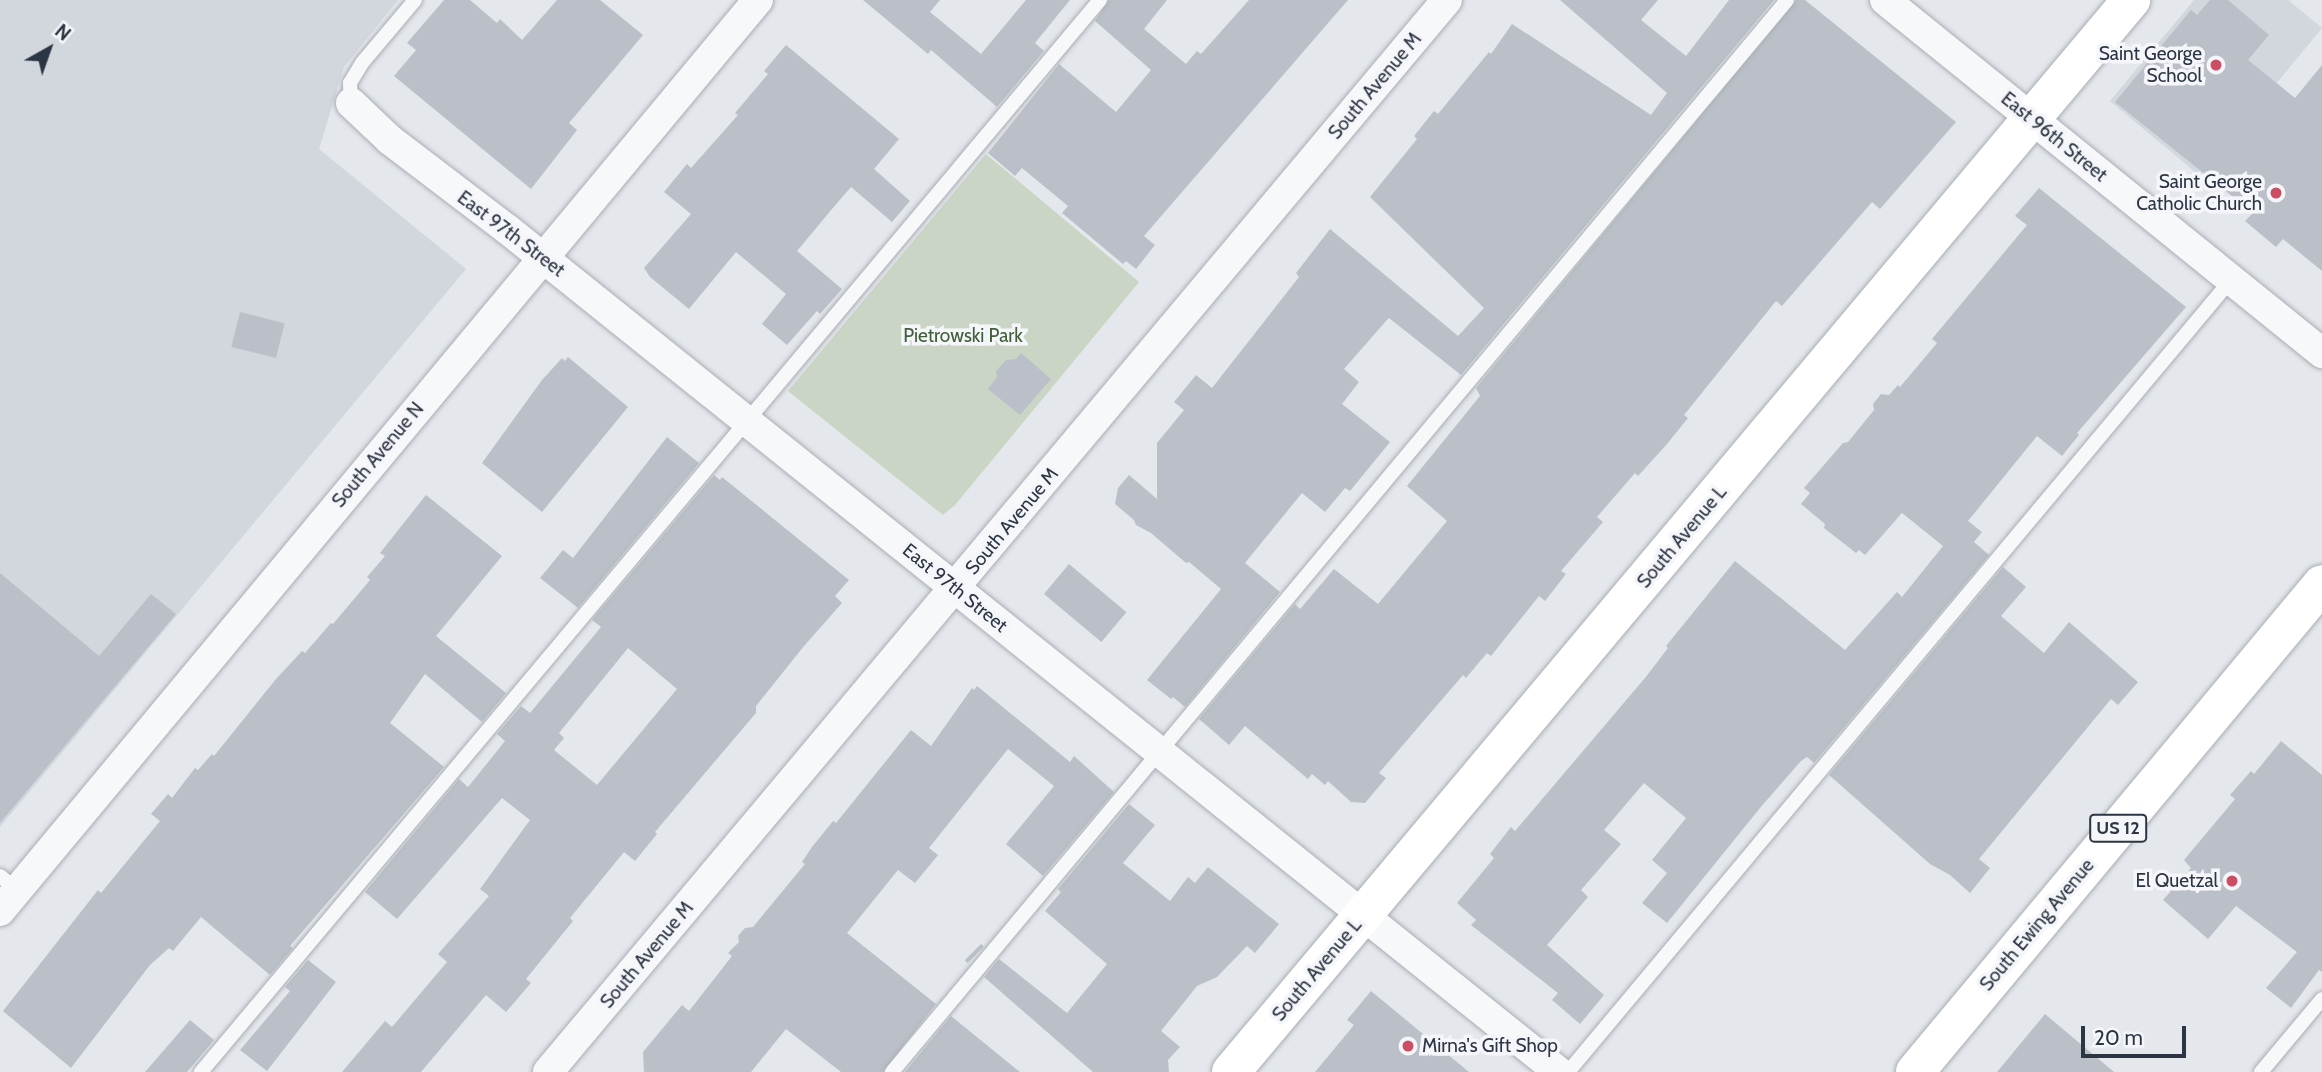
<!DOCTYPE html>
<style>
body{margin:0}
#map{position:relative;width:2322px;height:1072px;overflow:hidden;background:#e4e7eb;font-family:Cabin,sans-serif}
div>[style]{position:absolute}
.built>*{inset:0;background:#d2d6dd}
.green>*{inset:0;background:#cad5c5}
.building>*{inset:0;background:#bbc0c8;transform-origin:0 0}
.roads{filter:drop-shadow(0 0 2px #a9aeb5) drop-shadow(0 0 2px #a9aeb5)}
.lane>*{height:14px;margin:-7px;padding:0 7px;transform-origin:7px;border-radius:7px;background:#f7f8fa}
.street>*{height:30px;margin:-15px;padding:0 15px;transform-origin:15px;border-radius:15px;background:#f7f8fa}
.secondary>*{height:38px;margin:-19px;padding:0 19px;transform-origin:19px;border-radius:19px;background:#fff}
.primary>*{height:38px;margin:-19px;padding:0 19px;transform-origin:19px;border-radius:19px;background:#fff}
.dots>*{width:19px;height:19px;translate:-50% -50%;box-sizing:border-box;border:4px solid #f4f6f9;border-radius:50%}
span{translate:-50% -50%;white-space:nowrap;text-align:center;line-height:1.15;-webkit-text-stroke:7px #f4f6f9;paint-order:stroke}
.shield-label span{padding:2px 5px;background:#f4f6f9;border:2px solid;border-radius:5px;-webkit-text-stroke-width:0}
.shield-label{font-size:18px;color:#2c3543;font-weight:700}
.poi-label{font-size:19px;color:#2c3543}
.right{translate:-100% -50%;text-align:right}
.left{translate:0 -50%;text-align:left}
.street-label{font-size:19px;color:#2c3543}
.park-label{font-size:19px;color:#415f3a}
.north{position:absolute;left:14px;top:14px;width:70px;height:70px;-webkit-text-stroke:5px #f4f6f9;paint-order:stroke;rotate:40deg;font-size:19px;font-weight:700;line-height:28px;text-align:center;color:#2c3543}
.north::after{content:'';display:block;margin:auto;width:24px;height:32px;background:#2c3543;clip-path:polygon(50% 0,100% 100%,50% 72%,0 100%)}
.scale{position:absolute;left:2081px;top:1026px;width:105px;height:32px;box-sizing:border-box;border:4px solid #2c3543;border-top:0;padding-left:9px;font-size:21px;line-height:24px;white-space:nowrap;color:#2c3543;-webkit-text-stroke:5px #f4f6f9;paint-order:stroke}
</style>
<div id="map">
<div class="built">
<div style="clip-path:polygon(0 0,398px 0,344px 67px,319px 149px,466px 269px,0 827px)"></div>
<div style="clip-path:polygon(2194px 0,2288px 0,2322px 28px,2200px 176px,2110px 101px)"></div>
</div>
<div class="green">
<div style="clip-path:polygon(986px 154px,1139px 282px,955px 505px,943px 515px,788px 391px)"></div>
</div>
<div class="building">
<div style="clip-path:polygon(444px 0,470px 0,497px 23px,500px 19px,522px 40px,557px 0,600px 0,643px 35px,569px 123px,577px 130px,531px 189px,394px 76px,416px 50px,407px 43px)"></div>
<div style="clip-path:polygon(863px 0,940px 0,930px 12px,981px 54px,1026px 0,1070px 0,1035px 43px,1044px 51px,997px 107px,931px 50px,928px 54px)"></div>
<div style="clip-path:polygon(1109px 0,1167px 0,1144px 29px,1186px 64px,1197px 51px,1201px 54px,1249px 0,1348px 0,1144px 236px,1155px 245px,1136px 269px,1126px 261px,1123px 264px,1062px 213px,1068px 206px,1022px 168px,1015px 176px,988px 153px,1059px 64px,1116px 112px,1151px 70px,1095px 21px)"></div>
<div style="clip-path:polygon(1560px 0,1658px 0,1641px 20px,1686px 56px,1729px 0,1774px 0,1461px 375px,1389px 318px,1386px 321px,1344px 369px,1359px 382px,1342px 404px,1390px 442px,1350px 491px,1345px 488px,1325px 512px,1302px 493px,1245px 563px,1280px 592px,1185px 707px,1173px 697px,1171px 699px,1147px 680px,1221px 589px,1189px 562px,1186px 563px,1151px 533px,1136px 525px,1134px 520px,1115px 504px,1118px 488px,1129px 475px,1157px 499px,1157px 443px,1184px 410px,1174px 402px,1196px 375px,1212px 388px,1299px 277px,1296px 273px,1330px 229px,1458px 336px,1484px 308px,1370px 197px,1417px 139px,1414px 136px,1434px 111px,1438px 114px,1489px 52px,1491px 54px,1512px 24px,1651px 115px,1667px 93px)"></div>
<div style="clip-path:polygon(1796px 0,1805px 0,1956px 122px,1880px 209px,1872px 202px,1782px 306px,1776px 301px,1684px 415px,1688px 418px,1667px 444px,1638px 476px,1635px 473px,1597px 517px,1603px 522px,1561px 571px,1566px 574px,1545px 601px,1539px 596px,1491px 656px,1487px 653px,1466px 678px,1463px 675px,1379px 773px,1386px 778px,1365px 803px,1351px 802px,1328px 781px,1325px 785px,1312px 774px,1308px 779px,1245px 726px,1229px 745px,1199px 719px,1295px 604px,1300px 609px,1334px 569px,1378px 604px,1447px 521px,1407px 486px,1480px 396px,1476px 388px)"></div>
<div style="clip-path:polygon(2210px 0,2228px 0,2269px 35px,2248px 60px,2295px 98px,2322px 65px,2322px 271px,2283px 239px,2276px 247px,2245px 221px,2253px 213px,2115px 102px,2191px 10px,2197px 15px)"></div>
<div style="clip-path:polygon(786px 45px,899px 139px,874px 169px,910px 201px,892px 222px,851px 187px,832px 209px,797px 251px,842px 289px,820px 314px,817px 311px,787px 345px,762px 324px,786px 294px,736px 252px,689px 309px,650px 277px,644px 268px,691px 214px,664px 192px,687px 164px,691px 168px,738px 115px,735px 113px,768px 74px,764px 71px)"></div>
<div style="clip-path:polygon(2039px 188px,2186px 307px,2077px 433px,2079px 435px,2062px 456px,2037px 436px,1968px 521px,1982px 532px,1974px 542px,1989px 555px,1814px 763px,1807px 757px,1801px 761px,1760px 808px,1667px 923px,1642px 903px,1667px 873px,1652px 860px,1686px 818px,1644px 783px,1604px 830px,1621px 844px,1581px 890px,1588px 897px,1547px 945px,1604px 995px,1580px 1024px,1552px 1000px,1558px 993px,1471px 925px,1476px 920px,1457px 903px,1494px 858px,1490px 854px,1511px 827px,1515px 831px,1645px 678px,1668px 648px,1666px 646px,1735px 561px,1845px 650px,1897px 592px,1902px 597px,1943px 546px,1902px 513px,1865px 555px,1859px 550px,1856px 553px,1824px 528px,1825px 524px,1801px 504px,1810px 493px,1804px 488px,1843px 443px,1848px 442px,1874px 410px,1873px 404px,1881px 394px,1889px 395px,1898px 385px,1900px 387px,1937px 343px,1932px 339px,2027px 225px,2015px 216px)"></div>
<div style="left:240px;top:312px;width:46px;height:36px;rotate:14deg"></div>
<div style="clip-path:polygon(1021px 353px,1051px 379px,1020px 415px,988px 389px,997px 377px,996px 371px,1006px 360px,1016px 359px)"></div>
<div style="clip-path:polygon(568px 357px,628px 407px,542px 512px,482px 463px,542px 380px,562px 358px,565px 361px)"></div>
<div style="clip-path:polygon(667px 437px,699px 463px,578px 608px,540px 578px,563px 550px,573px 558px)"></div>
<div style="clip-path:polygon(evenodd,714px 475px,720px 480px,722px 477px,849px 580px,835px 596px,842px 603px,804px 646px,756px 706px,756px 713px,655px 832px,657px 834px,635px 861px,624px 852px,570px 918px,573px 921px,526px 979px,531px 983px,506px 1012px,486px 995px,421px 1072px,342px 1072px,385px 1021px,392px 1027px,447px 962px,438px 954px,489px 896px,480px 889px,530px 820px,502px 798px,397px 919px,365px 892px,459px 779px,468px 787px,505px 741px,497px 734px,521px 706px,530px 713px,601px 627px,592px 620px,714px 475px,628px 648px,677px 689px,597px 785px,554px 750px,564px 738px,559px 733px,628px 648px)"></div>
<div style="clip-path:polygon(426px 495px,502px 556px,436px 636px,506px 693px,482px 722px,425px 674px,390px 723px,444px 767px,290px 946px,293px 948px,270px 975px,201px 917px,173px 951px,169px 948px,150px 965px,71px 1068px,3px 1011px,98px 890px,101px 893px,160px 821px,151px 814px,168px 794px,172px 798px,195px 768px,198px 770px,212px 754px,214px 756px,276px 679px,302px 651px,305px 653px,331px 623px,333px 624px,370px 580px,367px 577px,385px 556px,380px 553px)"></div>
<div style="left:1069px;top:564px;width:75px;height:39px;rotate:40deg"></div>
<div style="clip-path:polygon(2003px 567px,2026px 587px,2001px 616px,2044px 653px,2069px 622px,2138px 682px,2118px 705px,2111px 699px,1979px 859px,1990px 868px,1970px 893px,1950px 875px,1930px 864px,1829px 775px)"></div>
<div style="clip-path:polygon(0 573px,99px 656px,151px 594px,176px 614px,0 823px)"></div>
<div style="clip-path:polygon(977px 686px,1070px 762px,1074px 756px,1114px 792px,1043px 876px,1006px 844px,1054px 786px,1008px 749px,929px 848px,938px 855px,915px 883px,898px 870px,847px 933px,936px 1004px,883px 1072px,841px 1072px,786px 1029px,751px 1072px,644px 1072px,643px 1052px,682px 1005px,689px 1011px,732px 956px,728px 953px,739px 942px,738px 936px,745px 928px,753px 927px,805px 864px,802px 862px,812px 847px,833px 821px,836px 823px,911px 730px,931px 746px,972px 688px,974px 690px)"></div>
<div style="clip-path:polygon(2281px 741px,2322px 775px,2322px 972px,2319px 970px,2291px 1008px,2266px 988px,2297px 952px,2236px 906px,2208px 939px,2163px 900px,2191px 868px,2184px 860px,2235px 799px,2230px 795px,2251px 771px,2254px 774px)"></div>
<div style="clip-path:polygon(1129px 804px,1155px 825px,1123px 863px,1170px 901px,1188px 877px,1195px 883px,1208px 867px,1279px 924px,1255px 953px,1247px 946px,1217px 977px,1197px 986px,1161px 1031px,1180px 1047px,1168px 1060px,1169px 1072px,1093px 1072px,984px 977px,999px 959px,1067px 1013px,1107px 964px,1045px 911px,1061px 892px,1058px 889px)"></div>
<div style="left:981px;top:944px;width:4px;height:23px;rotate:45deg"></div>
<div style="clip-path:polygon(308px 960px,336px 982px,267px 1071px,240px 1050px,290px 991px,285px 987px)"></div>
<div style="clip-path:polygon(1371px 991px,1469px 1072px,1315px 1072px,1354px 1025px,1347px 1020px)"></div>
<div style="clip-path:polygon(2045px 1014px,2114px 1072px,1997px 1072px)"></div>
<div style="clip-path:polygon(951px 1016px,1020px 1072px,905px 1072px)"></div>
<div style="clip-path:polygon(190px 1020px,214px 1040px,187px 1072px,145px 1072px)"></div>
</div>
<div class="roads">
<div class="lane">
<div style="left:351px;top:103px;width:20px;rotate:-93deg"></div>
<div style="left:350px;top:83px;width:23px;rotate:-59deg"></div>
<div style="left:362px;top:63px;width:82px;rotate:-49.9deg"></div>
<div style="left:0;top:876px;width:22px;rotate:39deg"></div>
<div style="left:201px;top:1072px;width:1399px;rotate:-50.02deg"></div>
<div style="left:892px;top:1072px;width:1396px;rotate:-50.14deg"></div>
<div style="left:1568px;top:1072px;width:1033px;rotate:-50.07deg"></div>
<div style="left:2261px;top:1072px;width:95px;rotate:-50.1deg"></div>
</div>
<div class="street">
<div style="left:1885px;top:0;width:562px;rotate:38.93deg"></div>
<div style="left:351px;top:103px;width:54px;rotate:43.5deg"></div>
<div style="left:390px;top:140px;width:147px;rotate:37.3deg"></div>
<div style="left:507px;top:229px;width:1348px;rotate:38.71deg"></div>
<div style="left:0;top:911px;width:1185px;rotate:-50.24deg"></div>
<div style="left:548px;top:1072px;width:1399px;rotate:-50.02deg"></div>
</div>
<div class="secondary">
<div style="left:1231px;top:1072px;width:1400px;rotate:-49.98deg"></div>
</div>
<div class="primary">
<div style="left:1915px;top:1072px;width:635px;rotate:-50.17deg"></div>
</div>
</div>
<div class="dots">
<div style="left:2216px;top:65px;background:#cb4e64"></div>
<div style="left:2276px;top:193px;background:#cb4e64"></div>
<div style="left:2232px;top:881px;background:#cb4e64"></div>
<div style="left:1408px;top:1046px;background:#cb4e64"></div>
</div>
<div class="shield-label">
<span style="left:2118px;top:828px">US 12</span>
</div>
<div class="poi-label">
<span class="right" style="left:2202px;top:65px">Saint George<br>School</span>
<span class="right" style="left:2262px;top:193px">Saint George<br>Catholic Church</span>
<span class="right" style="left:2218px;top:881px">El Quetzal</span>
<span class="left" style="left:1422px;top:1046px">Mirna's Gift Shop</span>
</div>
<div class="street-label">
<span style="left:1375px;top:86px;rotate:-50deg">South Avenue M</span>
<span style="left:2054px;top:137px;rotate:39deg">East 96th Street</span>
<span style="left:511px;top:234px;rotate:37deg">East 97th Street</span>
<span style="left:378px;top:455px;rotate:-50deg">South Avenue N</span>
<span style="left:1012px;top:521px;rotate:-50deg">South Avenue M</span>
<span style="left:1682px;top:537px;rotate:-50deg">South Avenue L</span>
<span style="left:955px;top:588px;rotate:39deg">East 97th Street</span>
<span style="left:2037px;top:925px;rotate:-50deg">South Ewing Avenue</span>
<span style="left:647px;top:955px;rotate:-50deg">South Avenue M</span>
<span style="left:1317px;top:970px;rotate:-50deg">South Avenue L</span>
</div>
<div class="park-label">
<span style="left:963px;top:336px">Pietrowski Park</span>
</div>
<div class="north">N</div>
<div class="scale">20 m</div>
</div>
